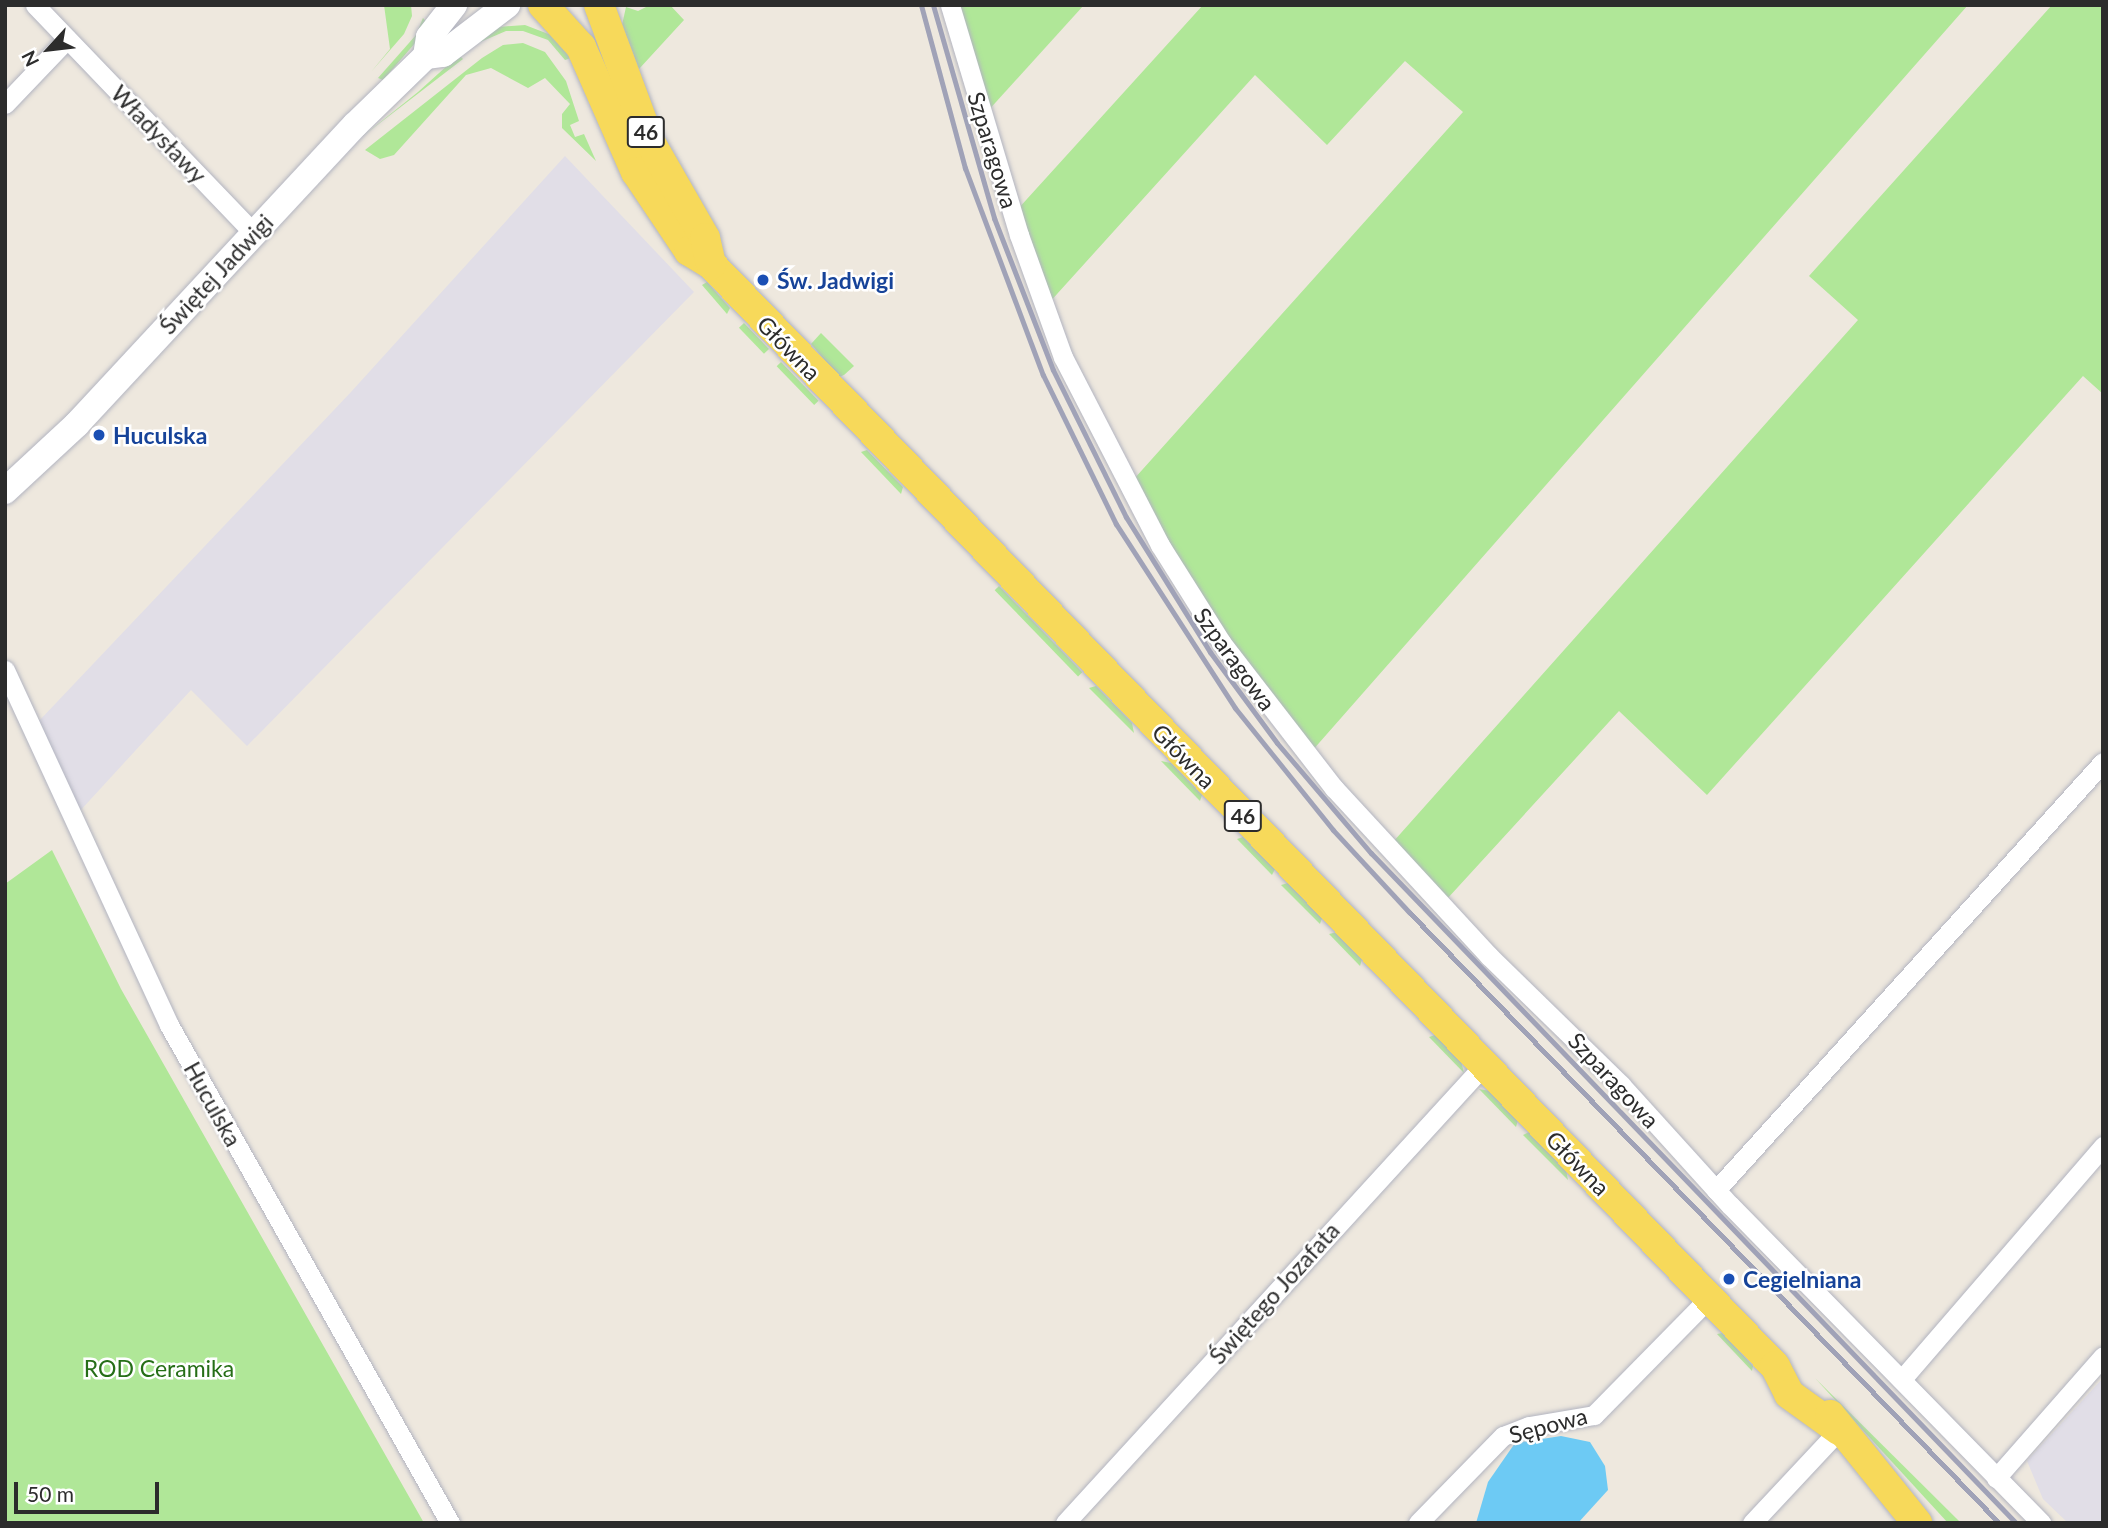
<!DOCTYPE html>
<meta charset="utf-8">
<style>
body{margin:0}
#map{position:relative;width:2108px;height:1528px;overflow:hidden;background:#eee8de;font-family:Lato,sans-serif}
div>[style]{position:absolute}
.industrial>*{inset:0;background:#e1dee7}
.green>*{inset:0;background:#b0e798;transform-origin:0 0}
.water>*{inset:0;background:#6dcaf4}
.roads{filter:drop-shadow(0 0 2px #b2b4c0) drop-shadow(0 0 2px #b2b4c0)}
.street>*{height:19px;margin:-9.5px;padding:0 9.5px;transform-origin:9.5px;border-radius:9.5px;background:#fff}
.secondary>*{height:26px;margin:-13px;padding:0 13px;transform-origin:13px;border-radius:13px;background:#fff}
.primary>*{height:30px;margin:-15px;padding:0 15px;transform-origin:15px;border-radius:15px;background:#f7d95a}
.rail>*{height:5px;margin:-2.5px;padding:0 2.5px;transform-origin:2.5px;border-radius:2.5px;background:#a0a2b7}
.dots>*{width:19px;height:19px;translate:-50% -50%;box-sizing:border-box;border:4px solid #fff;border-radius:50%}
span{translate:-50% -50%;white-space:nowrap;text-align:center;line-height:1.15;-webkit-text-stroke:5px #fff;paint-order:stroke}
.shield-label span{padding:2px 5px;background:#fff;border:2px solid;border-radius:5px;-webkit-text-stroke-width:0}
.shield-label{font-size:21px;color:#2c2c2c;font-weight:700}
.street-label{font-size:23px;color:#2c2c2c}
.transit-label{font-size:23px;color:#164399;font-weight:700}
.left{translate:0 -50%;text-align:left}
.park-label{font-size:23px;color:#266e17}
.frame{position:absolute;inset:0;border:7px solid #2c2c2c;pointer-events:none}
.north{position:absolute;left:14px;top:14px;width:70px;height:70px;-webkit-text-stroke:5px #fff;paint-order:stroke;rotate:243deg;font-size:19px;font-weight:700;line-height:28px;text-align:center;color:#2c2c2c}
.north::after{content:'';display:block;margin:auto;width:24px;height:32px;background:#2c2c2c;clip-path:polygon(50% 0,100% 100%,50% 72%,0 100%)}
.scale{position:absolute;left:14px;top:1482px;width:145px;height:32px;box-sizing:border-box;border:4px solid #2c2c2c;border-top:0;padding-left:9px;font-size:21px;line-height:24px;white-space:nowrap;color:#2c2c2c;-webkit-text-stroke:5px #fff;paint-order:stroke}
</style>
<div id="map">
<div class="industrial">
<div style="clip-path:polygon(565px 156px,694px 292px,247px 746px,191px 690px,79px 812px,38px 722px,351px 392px)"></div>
<div style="clip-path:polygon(2103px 1378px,2103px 1523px,2068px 1523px,2043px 1499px,2027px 1461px)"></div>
</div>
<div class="green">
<div style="clip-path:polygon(384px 5px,411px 5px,412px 16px,404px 34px,371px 72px,390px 49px)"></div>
<div style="clip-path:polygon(650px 5px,670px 5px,684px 20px,639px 69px,622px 25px,626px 7px,638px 11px)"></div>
<div style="clip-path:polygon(957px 5px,1084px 5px,986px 113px)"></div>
<div style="clip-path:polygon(1203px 5px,1968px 5px,1312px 751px,1193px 590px,1134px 479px,1463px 112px,1405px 61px,1327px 145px,1255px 75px,1048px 304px,1017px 210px)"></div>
<div style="clip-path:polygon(2052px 5px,2103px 5px,2103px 394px,2083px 376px,1707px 795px,1619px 711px,1447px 899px,1393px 842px,1858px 320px,1809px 276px)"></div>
<div style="clip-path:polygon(423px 18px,430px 26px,383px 80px,378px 78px,416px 35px)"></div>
<div style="clip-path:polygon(525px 25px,551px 35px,571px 58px,565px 60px,548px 40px,523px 31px,506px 31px,478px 43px,498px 27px)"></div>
<div style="clip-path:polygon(523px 43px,545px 52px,566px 81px,579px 121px,570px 125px,575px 137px,584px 134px,596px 161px,562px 128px,562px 114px,570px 104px,545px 78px,528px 88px,491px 68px,466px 75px,394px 155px,380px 159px,365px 150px,482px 58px,503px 45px)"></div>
<div style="clip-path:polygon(459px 55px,463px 59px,363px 136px,418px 92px)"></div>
<div style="clip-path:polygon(707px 282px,730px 308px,727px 314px,702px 285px)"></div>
<div style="left:744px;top:323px;width:36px;height:7px;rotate:46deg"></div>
<div style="clip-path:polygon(821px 333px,854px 366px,844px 375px,839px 377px,811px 344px)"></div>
<div style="left:781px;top:362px;width:54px;height:6px;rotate:46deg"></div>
<div style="clip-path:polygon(867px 450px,903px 487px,901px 494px,861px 452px)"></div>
<div style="left:999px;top:586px;width:120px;height:6px;rotate:46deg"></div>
<div style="clip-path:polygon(1096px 686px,1132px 723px,1134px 733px,1089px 688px)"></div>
<div style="clip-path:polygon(1161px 761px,1171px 763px,1202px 795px,1200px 801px)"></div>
<div style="clip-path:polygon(1243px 837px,1275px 869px,1272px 875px,1237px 839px)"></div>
<div style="clip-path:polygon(52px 850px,121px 989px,424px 1523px,5px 1523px,5px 884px)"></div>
<div style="clip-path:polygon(1288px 883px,1322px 918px,1320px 924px,1281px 885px)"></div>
<div style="clip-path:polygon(1337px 932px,1362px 959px,1360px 966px,1329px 934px)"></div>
<div style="clip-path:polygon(1435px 1035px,1461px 1061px,1464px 1073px,1429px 1037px)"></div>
<div style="clip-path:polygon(1479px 1089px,1490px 1091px,1518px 1120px,1516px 1127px)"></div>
<div style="clip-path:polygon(1529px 1132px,1566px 1170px,1568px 1180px,1523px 1135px)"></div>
<div style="clip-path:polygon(1722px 1333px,1753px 1366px,1752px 1371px,1717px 1334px)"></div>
<div style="clip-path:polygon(1815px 1378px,1961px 1523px,1948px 1523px)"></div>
</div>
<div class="water">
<div style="clip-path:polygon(1561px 1436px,1590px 1442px,1605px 1466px,1608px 1490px,1578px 1523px,1476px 1523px,1488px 1482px,1515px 1443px)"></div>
</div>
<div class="roads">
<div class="street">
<div style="left:35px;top:5px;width:316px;rotate:46.2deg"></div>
<div style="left:950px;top:5px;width:240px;rotate:73.3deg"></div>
<div style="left:1019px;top:235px;width:130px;rotate:70.2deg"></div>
<div style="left:1063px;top:357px;width:212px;rotate:62.7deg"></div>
<div style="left:1160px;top:545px;width:115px;rotate:57.8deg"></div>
<div style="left:1221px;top:642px;width:185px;rotate:52.3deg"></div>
<div style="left:1334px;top:788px;width:229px;rotate:47.3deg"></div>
<div style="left:1489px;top:956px;width:185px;rotate:44.3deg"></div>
<div style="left:1621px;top:1085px;width:162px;rotate:47.8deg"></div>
<div style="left:1730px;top:1205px;width:445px;rotate:45.6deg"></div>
<div style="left:5px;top:104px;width:90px;rotate:-46.4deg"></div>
<div style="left:5px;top:670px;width:391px;rotate:65.2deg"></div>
<div style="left:169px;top:1025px;width:572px;rotate:60.57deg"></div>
<div style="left:1716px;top:1190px;width:577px;rotate:-47.88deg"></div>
<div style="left:1902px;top:1379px;width:308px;rotate:-49.2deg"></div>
<div style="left:1996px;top:1478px;width:162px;rotate:-48.7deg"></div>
<div style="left:1065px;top:1523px;width:621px;rotate:-47.55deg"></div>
<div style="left:1418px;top:1523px;width:122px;rotate:-45.7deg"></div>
<div style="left:1503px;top:1436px;width:28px;rotate:-21deg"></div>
<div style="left:1529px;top:1426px;width:66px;rotate:-9.6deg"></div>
<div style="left:1594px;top:1415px;width:164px;rotate:-45.5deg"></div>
<div style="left:1752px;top:1523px;width:127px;rotate:-46.9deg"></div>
</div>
<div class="secondary">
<div style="left:426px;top:56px;width:17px;rotate:-7deg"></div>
<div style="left:443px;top:54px;width:81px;rotate:-37.4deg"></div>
<div style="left:5px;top:491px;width:98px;rotate:-42.9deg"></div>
<div style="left:77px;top:424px;width:408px;rotate:-47.1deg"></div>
<div style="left:355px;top:125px;width:99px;rotate:-44.2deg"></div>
<div style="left:426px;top:56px;width:19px;rotate:-81deg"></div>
<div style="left:429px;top:37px;width:41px;rotate:-52deg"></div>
</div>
<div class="primary">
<div style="left:543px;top:5px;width:57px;rotate:47.9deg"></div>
<div style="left:581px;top:47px;width:137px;rotate:66.3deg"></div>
<div style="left:636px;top:172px;width:95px;rotate:56.1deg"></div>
<div style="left:689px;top:251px;width:26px;rotate:31deg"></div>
<div style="left:711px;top:264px;width:1532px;rotate:46.01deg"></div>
<div style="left:1775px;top:1366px;width:31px;rotate:63deg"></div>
<div style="left:1789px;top:1394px;width:62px;rotate:35.8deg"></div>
<div style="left:599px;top:5px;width:146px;rotate:69.6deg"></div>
<div style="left:650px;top:142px;width:111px;rotate:60.2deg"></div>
<div style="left:705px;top:238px;width:27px;rotate:77deg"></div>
<div style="left:1830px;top:1415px;width:139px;rotate:51.1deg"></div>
</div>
</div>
<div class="rail">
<div style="left:921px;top:5px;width:169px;rotate:74.9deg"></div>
<div style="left:965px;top:168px;width:221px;rotate:69.4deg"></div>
<div style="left:1043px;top:375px;width:166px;rotate:63.9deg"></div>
<div style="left:1116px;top:524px;width:219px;rotate:57.1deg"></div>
<div style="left:1235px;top:708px;width:156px;rotate:51.2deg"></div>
<div style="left:1333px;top:830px;width:112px;rotate:47.2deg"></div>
<div style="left:1409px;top:912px;width:849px;rotate:46deg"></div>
<div style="left:933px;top:5px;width:222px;rotate:74deg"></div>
<div style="left:994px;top:218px;width:163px;rotate:68.8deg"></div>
<div style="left:1053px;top:370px;width:164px;rotate:63.6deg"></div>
<div style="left:1126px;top:517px;width:159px;rotate:58.1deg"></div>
<div style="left:1210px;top:652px;width:113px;rotate:53.6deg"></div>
<div style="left:1277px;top:743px;width:145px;rotate:49.5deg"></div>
<div style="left:1371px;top:853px;width:930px;rotate:46.09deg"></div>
</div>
<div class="dots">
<div style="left:763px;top:280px;background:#1a4fb4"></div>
<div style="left:99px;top:435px;background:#1a4fb4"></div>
<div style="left:1729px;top:1279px;background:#1a4fb4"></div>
</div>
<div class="shield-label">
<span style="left:646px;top:132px">46</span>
<span style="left:1243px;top:816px">46</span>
</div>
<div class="street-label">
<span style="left:159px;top:134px;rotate:46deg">Władysławy</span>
<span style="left:993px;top:150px;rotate:73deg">Szparagowa</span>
<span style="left:216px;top:274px;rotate:-47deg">Świętej Jadwigi</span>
<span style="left:789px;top:348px;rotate:46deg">Główna</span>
<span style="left:1235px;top:659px;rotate:54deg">Szparagowa</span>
<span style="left:1184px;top:756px;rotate:46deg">Główna</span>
<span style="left:1614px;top:1080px;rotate:47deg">Szparagowa</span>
<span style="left:213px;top:1104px;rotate:61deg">Huculska</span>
<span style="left:1578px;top:1163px;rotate:46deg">Główna</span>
<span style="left:1274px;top:1293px;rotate:-48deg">Świętego Jozafata</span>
<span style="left:1548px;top:1425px;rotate:-15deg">Sępowa</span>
</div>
<div class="transit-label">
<span class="left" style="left:777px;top:280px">Św. Jadwigi</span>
<span class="left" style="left:113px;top:435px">Huculska</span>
<span class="left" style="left:1743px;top:1279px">Cegielniana</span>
</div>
<div class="park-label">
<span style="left:159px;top:1368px">ROD Ceramika</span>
</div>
<div class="frame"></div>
<div class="north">N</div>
<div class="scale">50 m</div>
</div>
